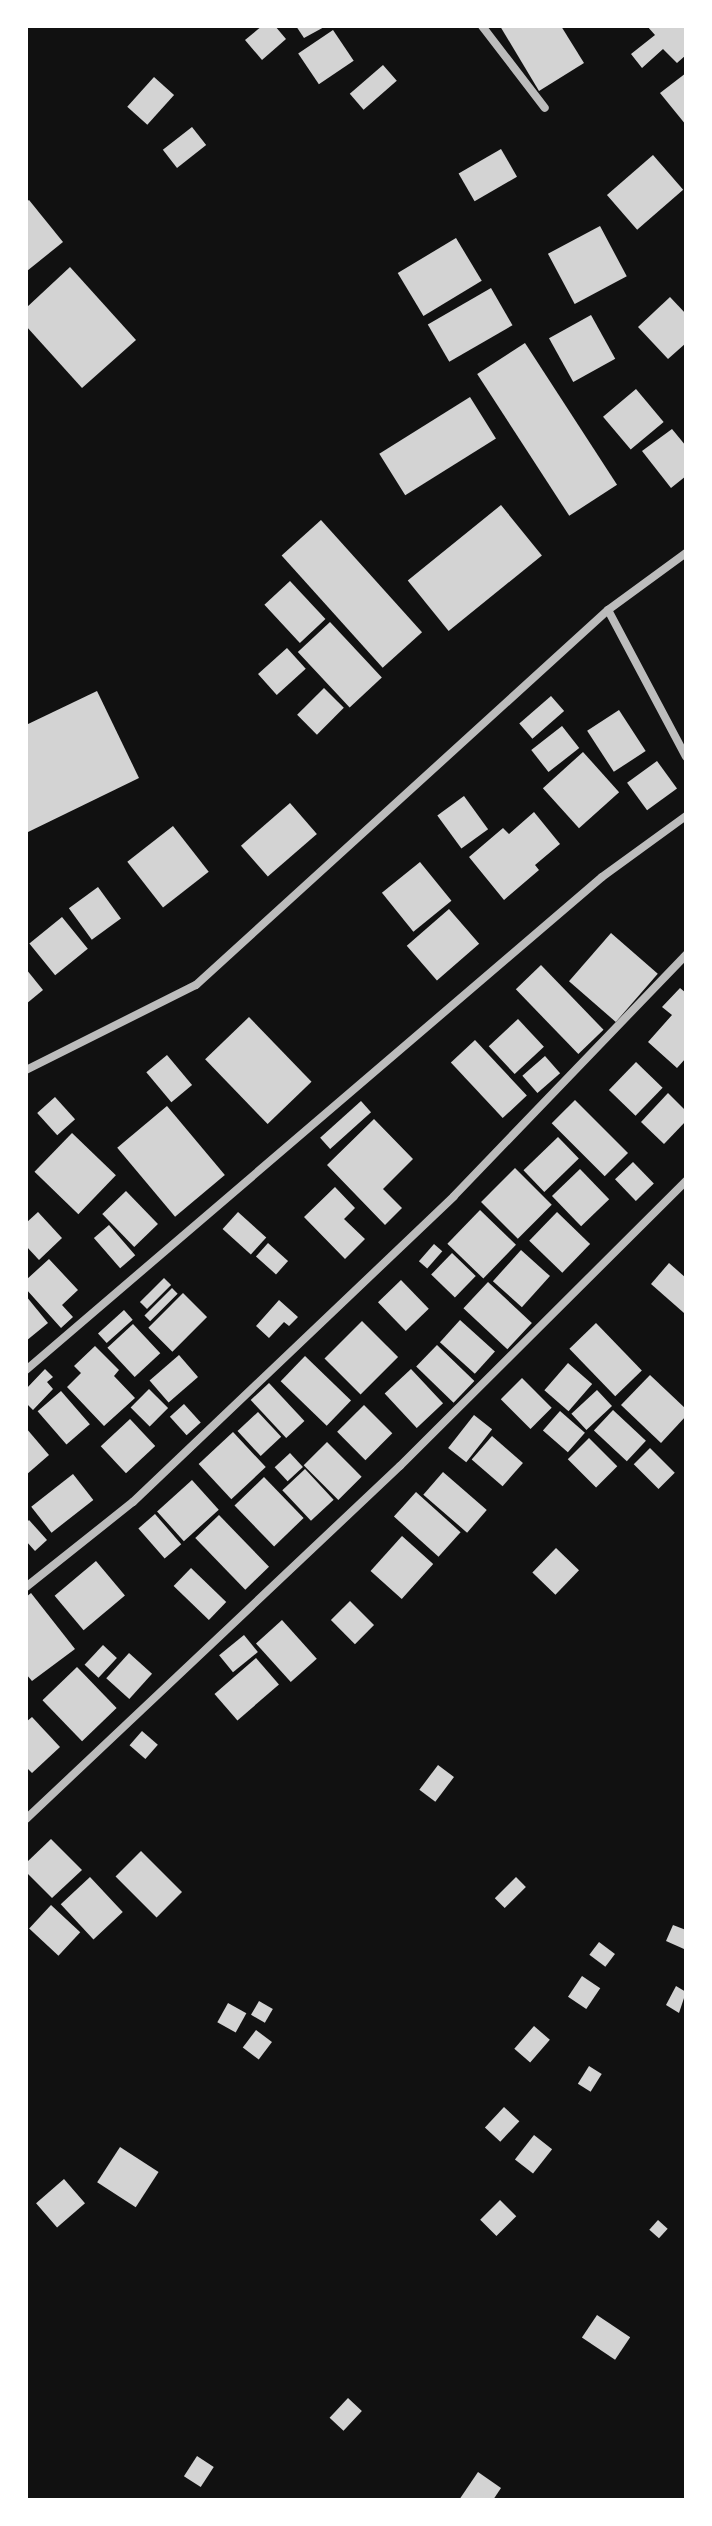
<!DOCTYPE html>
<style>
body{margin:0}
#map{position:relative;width:712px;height:2526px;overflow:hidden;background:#111;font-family:"Zilla Slab",serif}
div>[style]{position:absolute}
.building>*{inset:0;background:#d3d3d3;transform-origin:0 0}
.minor>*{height:8px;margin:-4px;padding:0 4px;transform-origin:4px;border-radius:4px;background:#bcbcbc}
span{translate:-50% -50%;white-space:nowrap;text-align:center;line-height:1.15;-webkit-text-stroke:8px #fff;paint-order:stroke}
.frame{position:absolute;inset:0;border:28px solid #fff;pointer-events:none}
</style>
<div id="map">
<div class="building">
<div style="clip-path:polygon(262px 26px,275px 26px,286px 39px,262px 60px,245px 40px)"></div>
<div style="clip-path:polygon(296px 26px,326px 26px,304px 38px)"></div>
<div style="clip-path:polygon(500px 26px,561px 26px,584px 63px,539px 91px)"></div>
<div style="clip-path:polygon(647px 26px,686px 26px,686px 55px,677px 63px,663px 49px,642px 68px,631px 54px,655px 35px)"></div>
<div style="left:333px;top:30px;width:37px;height:42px;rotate:56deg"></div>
<div style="left:383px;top:65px;width:21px;height:44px;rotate:49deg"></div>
<div style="clip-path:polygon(686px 73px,686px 125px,660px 93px)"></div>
<div style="left:154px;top:77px;width:27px;height:40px;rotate:42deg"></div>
<div style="left:192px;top:127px;width:23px;height:37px;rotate:52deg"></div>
<div style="left:501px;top:149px;width:32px;height:49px;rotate:60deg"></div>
<div style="left:653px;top:155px;width:46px;height:61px;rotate:49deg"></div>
<div style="clip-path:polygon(29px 200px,63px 242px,27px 271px,26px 202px)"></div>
<div style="left:600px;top:226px;width:57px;height:59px;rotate:62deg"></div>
<div style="left:456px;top:238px;width:50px;height:68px;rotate:59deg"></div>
<div style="clip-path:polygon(70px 267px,136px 340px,82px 388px,26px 326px,26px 308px)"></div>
<div style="left:491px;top:288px;width:43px;height:73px;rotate:60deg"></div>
<div style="clip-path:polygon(670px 297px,686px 314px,686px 343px,668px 359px,638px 327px)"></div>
<div style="left:591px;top:315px;width:50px;height:48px;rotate:61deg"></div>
<div style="left:525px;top:343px;width:169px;height:57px;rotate:57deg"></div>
<div style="left:636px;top:389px;width:43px;height:43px;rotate:50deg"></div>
<div style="left:470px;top:397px;width:49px;height:107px;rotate:58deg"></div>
<div style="clip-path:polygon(672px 429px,686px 446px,686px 476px,671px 488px,642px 451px)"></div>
<div style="left:501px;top:505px;width:65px;height:120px;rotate:51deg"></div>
<div style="left:321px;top:520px;width:151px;height:53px;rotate:48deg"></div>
<div style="left:290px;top:581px;width:52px;height:35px;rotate:47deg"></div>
<div style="left:330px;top:622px;width:76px;height:44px;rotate:47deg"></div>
<div style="left:287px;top:648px;width:28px;height:39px;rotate:48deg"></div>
<div style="left:324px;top:688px;width:28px;height:38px;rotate:45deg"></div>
<div style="clip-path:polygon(97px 691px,139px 778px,26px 833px,26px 725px)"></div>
<div style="left:551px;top:696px;width:20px;height:42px;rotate:49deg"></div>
<div style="left:619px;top:710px;width:49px;height:38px;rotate:57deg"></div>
<div style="left:562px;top:726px;width:28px;height:39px;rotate:52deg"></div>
<div style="left:583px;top:752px;width:54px;height:54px;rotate:48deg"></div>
<div style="left:657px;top:761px;width:34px;height:37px;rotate:54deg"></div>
<div style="left:464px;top:796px;width:41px;height:33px;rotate:54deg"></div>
<div style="left:290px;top:803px;width:41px;height:65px;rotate:49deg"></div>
<div style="clip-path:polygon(534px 812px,560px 844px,535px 865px,539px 870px,504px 900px,469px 857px,503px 828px,509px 834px)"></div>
<div style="left:173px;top:826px;width:58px;height:58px;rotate:52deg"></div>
<div style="left:420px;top:862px;width:50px;height:49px;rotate:51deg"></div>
<div style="left:98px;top:887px;width:39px;height:36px;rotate:54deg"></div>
<div style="left:449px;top:909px;width:46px;height:56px;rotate:49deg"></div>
<div style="left:62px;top:917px;width:41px;height:42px;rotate:51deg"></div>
<div style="left:611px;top:933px;width:62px;height:64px;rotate:41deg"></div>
<div style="left:541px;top:965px;width:90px;height:35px;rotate:46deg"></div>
<div style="clip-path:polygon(26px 969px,43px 990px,26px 1004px)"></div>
<div style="clip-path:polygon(680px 988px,686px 993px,686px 1058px,677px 1068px,648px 1042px,672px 1015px,662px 1007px)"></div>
<div style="left:249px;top:1017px;width:90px;height:61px;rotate:46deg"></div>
<div style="left:518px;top:1019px;width:38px;height:40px;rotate:47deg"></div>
<div style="left:475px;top:1040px;width:76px;height:33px;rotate:47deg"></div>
<div style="left:167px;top:1055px;width:39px;height:27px;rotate:50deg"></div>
<div style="left:545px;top:1056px;width:23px;height:30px;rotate:49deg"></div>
<div style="left:636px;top:1062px;width:37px;height:39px;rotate:44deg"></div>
<div style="clip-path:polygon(668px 1093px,686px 1111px,686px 1121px,664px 1144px,641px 1122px)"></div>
<div style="left:55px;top:1097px;width:30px;height:24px;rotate:48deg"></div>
<div style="left:575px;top:1100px;width:75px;height:33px;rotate:45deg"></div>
<div style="left:361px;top:1101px;width:15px;height:55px;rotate:48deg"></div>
<div style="left:167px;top:1106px;width:90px;height:65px;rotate:50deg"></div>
<div style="clip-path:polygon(374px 1119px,413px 1159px,383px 1189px,402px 1208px,385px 1225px,327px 1165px)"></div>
<div style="left:72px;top:1133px;width:61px;height:54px;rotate:44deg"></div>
<div style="left:558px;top:1137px;width:30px;height:48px;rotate:46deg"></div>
<div style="left:633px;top:1162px;width:30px;height:25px;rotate:46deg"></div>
<div style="left:515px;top:1168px;width:52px;height:48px;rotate:45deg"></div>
<div style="left:580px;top:1169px;width:42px;height:39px;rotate:46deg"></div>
<div style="clip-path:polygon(335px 1187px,355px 1208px,344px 1219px,365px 1239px,345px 1259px,304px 1217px)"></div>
<div style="left:126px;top:1191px;width:46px;height:33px;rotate:46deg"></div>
<div style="left:480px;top:1210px;width:50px;height:47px;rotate:44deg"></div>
<div style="clip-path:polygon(38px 1212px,62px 1238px,39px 1260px,26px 1246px,26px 1223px)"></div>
<div style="left:238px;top:1212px;width:38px;height:23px;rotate:42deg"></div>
<div style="left:557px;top:1212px;width:46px;height:40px;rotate:44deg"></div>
<div style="left:109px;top:1225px;width:40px;height:20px;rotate:49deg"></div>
<div style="left:268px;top:1243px;width:27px;height:18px;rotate:42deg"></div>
<div style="left:434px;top:1244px;width:11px;height:23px;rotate:41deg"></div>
<div style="left:521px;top:1250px;width:39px;height:42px;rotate:42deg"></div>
<div style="left:452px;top:1253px;width:33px;height:30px;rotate:44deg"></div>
<div style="clip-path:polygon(49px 1259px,78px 1290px,62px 1305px,73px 1317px,61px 1328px,26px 1289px,26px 1280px)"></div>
<div style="clip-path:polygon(669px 1263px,686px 1278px,684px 1313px,651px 1284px)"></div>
<div style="left:164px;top:1278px;width:10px;height:34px;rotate:45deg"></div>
<div style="left:401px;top:1280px;width:40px;height:32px;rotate:46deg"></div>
<div style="left:488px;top:1282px;width:60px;height:36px;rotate:43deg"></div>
<div style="left:172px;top:1288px;width:8px;height:39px;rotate:45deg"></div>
<div style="left:183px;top:1293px;width:34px;height:49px;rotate:45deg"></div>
<div style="clip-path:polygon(26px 1296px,48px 1323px,26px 1341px)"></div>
<div style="clip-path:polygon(279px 1300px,298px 1317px,289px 1326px,284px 1322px,269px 1338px,256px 1326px)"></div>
<div style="left:124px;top:1310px;width:13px;height:35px;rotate:48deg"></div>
<div style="left:460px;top:1320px;width:47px;height:30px;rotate:42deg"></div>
<div style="left:362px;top:1321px;width:51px;height:53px;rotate:45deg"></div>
<div style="left:596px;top:1323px;width:66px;height:37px;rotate:46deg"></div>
<div style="left:133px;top:1324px;width:40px;height:35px;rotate:47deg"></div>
<div style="left:437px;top:1345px;width:52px;height:30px;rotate:44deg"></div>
<div style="clip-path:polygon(95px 1346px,119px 1370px,114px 1376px,135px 1398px,104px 1426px,67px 1387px,81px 1373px,74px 1366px)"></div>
<div style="left:179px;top:1355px;width:29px;height:39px;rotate:49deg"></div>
<div style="left:305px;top:1356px;width:64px;height:35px;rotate:44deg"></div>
<div style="left:568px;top:1363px;width:32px;height:36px;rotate:41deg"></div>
<div style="clip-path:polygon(45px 1369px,53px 1377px,47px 1382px,53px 1389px,33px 1410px,26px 1403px,26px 1389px)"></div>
<div style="left:411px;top:1369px;width:47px;height:36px;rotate:47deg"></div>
<div style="clip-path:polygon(650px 1375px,686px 1409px,686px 1416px,661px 1443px,621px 1405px)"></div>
<div style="left:522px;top:1378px;width:42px;height:30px;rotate:45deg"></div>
<div style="left:269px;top:1383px;width:52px;height:25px;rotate:47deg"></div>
<div style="left:149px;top:1389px;width:27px;height:26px;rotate:45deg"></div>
<div style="left:597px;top:1390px;width:22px;height:35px;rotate:47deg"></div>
<div style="left:61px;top:1391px;width:44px;height:31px;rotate:49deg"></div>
<div style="left:184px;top:1404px;width:25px;height:19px;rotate:48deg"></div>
<div style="left:364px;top:1405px;width:40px;height:38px;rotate:45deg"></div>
<div style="left:613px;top:1410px;width:45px;height:28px;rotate:43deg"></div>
<div style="left:560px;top:1411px;width:33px;height:26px;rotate:41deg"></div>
<div style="left:258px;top:1412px;width:34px;height:28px;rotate:47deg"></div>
<div style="left:474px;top:1415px;width:23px;height:42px;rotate:38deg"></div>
<div style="left:130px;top:1419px;width:37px;height:40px;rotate:47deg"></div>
<div style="clip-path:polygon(26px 1428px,49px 1455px,26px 1475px)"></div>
<div style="left:233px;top:1432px;width:48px;height:47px;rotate:47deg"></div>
<div style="left:492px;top:1436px;width:41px;height:31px;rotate:41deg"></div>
<div style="left:589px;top:1438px;width:40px;height:30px;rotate:45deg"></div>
<div style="left:327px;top:1442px;width:49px;height:33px;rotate:45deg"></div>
<div style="left:650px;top:1448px;width:35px;height:23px;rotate:45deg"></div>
<div style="left:290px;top:1453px;width:19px;height:21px;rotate:47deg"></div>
<div style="left:305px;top:1469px;width:42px;height:31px;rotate:47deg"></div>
<div style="left:443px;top:1472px;width:58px;height:30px;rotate:41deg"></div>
<div style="left:73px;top:1474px;width:33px;height:53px;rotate:52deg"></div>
<div style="left:264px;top:1477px;width:57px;height:41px;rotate:46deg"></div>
<div style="left:192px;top:1480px;width:40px;height:47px;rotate:48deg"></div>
<div style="left:416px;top:1492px;width:60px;height:33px;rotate:42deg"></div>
<div style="left:155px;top:1514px;width:40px;height:22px;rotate:49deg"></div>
<div style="left:219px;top:1515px;width:72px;height:33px;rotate:46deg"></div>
<div style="clip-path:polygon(29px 1520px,47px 1540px,35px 1551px,26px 1541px,26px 1523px)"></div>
<div style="left:402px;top:1536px;width:42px;height:47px;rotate:42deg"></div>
<div style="left:556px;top:1548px;width:32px;height:34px;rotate:44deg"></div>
<div style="left:96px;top:1561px;width:45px;height:54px;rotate:50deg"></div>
<div style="left:191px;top:1568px;width:49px;height:25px;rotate:44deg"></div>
<div style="clip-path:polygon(31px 1593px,75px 1649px,32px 1681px,26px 1674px,26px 1597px)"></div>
<div style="left:350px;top:1601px;width:34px;height:27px;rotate:45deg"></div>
<div style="left:282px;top:1620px;width:52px;height:35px;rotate:48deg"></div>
<div style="left:244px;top:1635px;width:22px;height:32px;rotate:51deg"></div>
<div style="left:103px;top:1645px;width:19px;height:27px;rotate:43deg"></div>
<div style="left:129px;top:1653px;width:31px;height:34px;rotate:42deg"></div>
<div style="left:256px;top:1658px;width:35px;height:55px;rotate:49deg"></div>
<div style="left:77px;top:1667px;width:57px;height:48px;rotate:46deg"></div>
<div style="clip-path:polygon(32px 1717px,60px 1747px,32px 1773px,26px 1767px,26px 1722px)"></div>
<div style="left:142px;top:1731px;width:21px;height:19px;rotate:41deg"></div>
<div style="left:438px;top:1765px;width:20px;height:31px;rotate:37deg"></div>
<div style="clip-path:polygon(51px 1839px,82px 1870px,52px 1898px,26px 1872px,26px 1863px)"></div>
<div style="left:141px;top:1851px;width:58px;height:36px;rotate:45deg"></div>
<div style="left:90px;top:1877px;width:48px;height:40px;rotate:47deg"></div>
<div style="left:516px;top:1877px;width:14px;height:30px;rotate:45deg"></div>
<div style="left:51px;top:1905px;width:40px;height:32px;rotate:43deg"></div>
<div style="clip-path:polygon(673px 1925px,686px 1930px,684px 1949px,666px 1941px)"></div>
<div style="left:599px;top:1942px;width:20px;height:16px;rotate:37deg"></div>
<div style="left:582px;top:1976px;width:22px;height:25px;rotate:34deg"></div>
<div style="clip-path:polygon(676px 1986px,686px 1992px,679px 2013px,666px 2005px)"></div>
<div style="left:259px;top:2001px;width:16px;height:16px;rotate:30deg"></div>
<div style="left:228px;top:2003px;width:21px;height:22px;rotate:29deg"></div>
<div style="left:534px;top:2026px;width:21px;height:30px;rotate:41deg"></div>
<div style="left:256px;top:2030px;width:20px;height:22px;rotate:37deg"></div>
<div style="left:589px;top:2066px;width:15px;height:21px;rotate:32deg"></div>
<div style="left:504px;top:2107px;width:21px;height:28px;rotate:43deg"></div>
<div style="left:534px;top:2135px;width:23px;height:31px;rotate:38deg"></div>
<div style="left:120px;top:2147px;width:46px;height:42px;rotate:33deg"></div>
<div style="left:64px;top:2179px;width:32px;height:37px;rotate:49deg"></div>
<div style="left:500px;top:2200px;width:23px;height:28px;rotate:45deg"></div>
<div style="left:658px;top:2220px;width:13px;height:13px;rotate:42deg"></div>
<div style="left:597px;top:2315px;width:40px;height:27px;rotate:34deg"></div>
<div style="left:348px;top:2398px;width:19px;height:27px;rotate:43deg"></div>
<div style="left:197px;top:2456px;width:20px;height:24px;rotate:33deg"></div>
<div style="clip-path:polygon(478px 2472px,501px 2488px,493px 2500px,459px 2500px)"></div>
</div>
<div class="minor">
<div style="left:482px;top:26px;width:103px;rotate:52.5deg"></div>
<div style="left:608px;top:610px;width:166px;rotate:62deg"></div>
<div style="left:26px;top:1070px;width:190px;rotate:-26.6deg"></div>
<div style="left:196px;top:985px;width:557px;rotate:-42.31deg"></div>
<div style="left:608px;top:610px;width:97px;rotate:-36.2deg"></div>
<div style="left:26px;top:1370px;width:758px;rotate:-40.56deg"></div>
<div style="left:602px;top:877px;width:104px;rotate:-36deg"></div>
<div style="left:26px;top:1587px;width:137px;rotate:-38.5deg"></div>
<div style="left:133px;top:1502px;width:443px;rotate:-43.6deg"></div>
<div style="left:454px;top:1196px;width:335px;rotate:-46.1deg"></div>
<div style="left:26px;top:1819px;width:514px;rotate:-43.35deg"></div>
<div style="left:400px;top:1466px;width:404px;rotate:-44.9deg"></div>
</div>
<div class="frame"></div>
</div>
